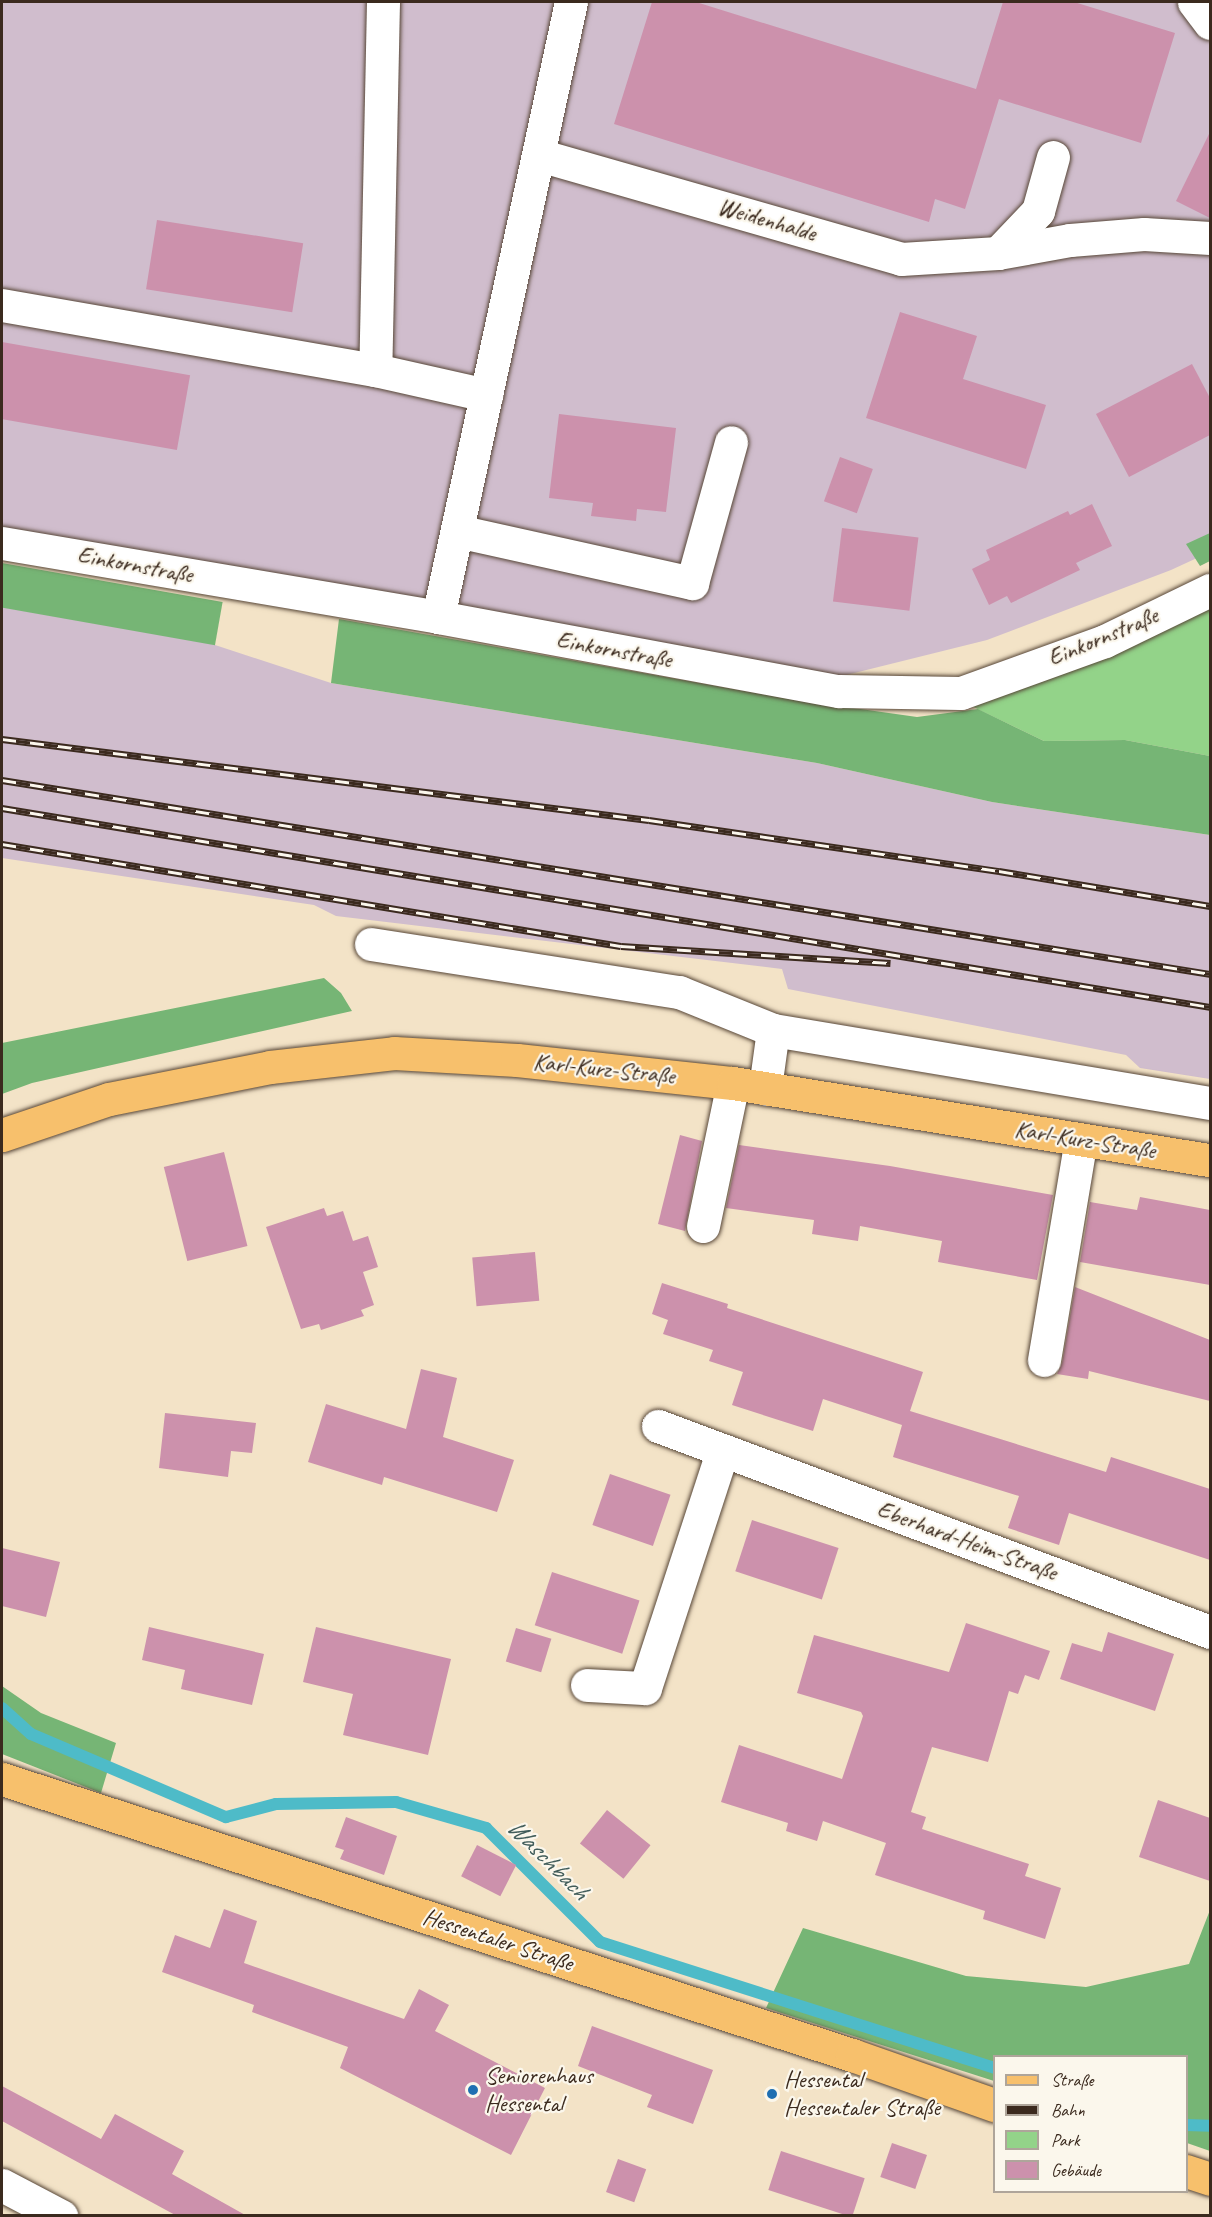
<!DOCTYPE html>
<meta charset="utf-8">
<style>
body{margin:0}
#map{position:relative;width:1212px;height:2217px;overflow:hidden;background:#f3e3c7;font-family:Caveat,sans-serif}
div>[style]{position:absolute}
.industrial>*{inset:0;background:#d0bdcd}
.green>*{inset:0;background:#93d389}
.forest>*{inset:0;background:#76b575;transform-origin:0 0}
.stream>*{height:12px;margin:-6px;padding:0 6px;transform-origin:6px;border-radius:6px;background:#4ebbc8}
.building>*{inset:0;background:#cc91ac;transform-origin:0 0}
.roads{filter:drop-shadow(0 0 2px #574637) drop-shadow(0 0 2px #574637)}
.minor>*{height:33px;margin:-16.5px;padding:0 16.5px;transform-origin:16.5px;border-radius:16.5px;background:#fff}
.major>*{height:33px;margin:-16.5px;padding:0 16.5px;transform-origin:16.5px;border-radius:16.5px;background:#f7c06c}
.rail>*{height:7px;margin-top:-3.5px;transform-origin:0;background:repeating-linear-gradient(90deg,#fbf7ec 0 14px,#3b2a1e 0 28px);box-sizing:border-box;border-block:2px solid #3b2a1e}
.dots>*{width:16px;height:16px;translate:-50% -50%;box-sizing:border-box;border:3px solid #fbf7ec;border-radius:50%}
span{translate:-50% -50%;white-space:nowrap;text-align:center;line-height:1.15;-webkit-text-stroke:4.5px #fbf7ec;paint-order:stroke}
.street-label{font-size:24px;color:#3b2a1e}
.poi-label{font-size:24px;color:#3b2a1e}
.left{translate:0 -50%;text-align:left}
.water-label{font-size:26px;color:#425d5a;font-style:italic}
.frame{position:absolute;inset:0;border:3px solid #3b2a1e;pointer-events:none}
.legend{position:absolute;left:993px;top:2055px;width:195px;height:138px;box-sizing:border-box;background:#fbf7ec;border:2px solid #aea59a;margin:0;padding:8px 10px;list-style:none;font-size:18px;color:#3b2a1e}
.legend li{display:flex;align-items:center;gap:12px;height:30px}
.legend b{width:30px;border:2px solid #aea59a}
</style>
<div id="map">
<div class="industrial">
<div style="clip-path:polygon(2px 2px,1193px 2px,1210px 24px,1210px 552px,1171px 570px,987px 640px,806px 685px,2px 544px)"></div>
<div style="clip-path:polygon(2px 607px,212px 644px,331px 683px,817px 763px,992px 802px,1210px 835px,1210px 1079px,1140px 1068px,1126px 1055px,788px 989px,782px 969px,336px 916px,314px 905px,2px 858px)"></div>
</div>
<div class="green">
<div style="clip-path:polygon(1210px 608px,1210px 756px,1125px 740px,1044px 741px,961px 701px,1070px 670px)"></div>
</div>
<div class="forest">
<div style="clip-path:polygon(1210px 533px,1210px 561px,1200px 566px,1186px 544px)"></div>
<div style="left:2px;top:563px;width:224px;height:44px;rotate:10deg"></div>
<div style="clip-path:polygon(339px 619px,790px 699px,917px 717px,978px 709px,1044px 741px,1125px 740px,1210px 756px,1210px 835px,992px 802px,817px 763px,331px 683px)"></div>
<div style="clip-path:polygon(324px 978px,341px 993px,352px 1011px,32px 1083px,2px 1094px,2px 1043px)"></div>
<div style="clip-path:polygon(2px 1686px,41px 1713px,116px 1743px,101px 1793px,2px 1754px)"></div>
<div style="clip-path:polygon(1210px 1910px,1210px 2151px,1187px 2143px,1186px 2056px,994px 2056px,994px 2081px,766px 2008px,803px 1928px,966px 1976px,1086px 1987px,1189px 1964px)"></div>
</div>
<div class="stream">
<div style="left:2px;top:1708px;width:39px;rotate:42deg"></div>
<div style="left:31px;top:1734px;width:212px;rotate:23.1deg"></div>
<div style="left:226px;top:1817px;width:52px;rotate:-14.6deg"></div>
<div style="left:276px;top:1804px;width:120px;rotate:-1deg"></div>
<div style="left:396px;top:1802px;width:94px;rotate:16.1deg"></div>
<div style="left:486px;top:1828px;width:161px;rotate:45deg"></div>
<div style="left:600px;top:1942px;width:414px;rotate:17.7deg"></div>
<div style="left:1186px;top:2125px;width:24px;rotate:2deg"></div>
</div>
<div class="building">
<div style="clip-path:polygon(652px 2px,696px 2px,976px 89px,1003px 2px,1074px 2px,1175px 33px,1141px 143px,999px 99px,965px 209px,935px 199px,929px 222px,614px 124px)"></div>
<div style="clip-path:polygon(1210px 132px,1210px 218px,1176px 201px)"></div>
<div style="left:157px;top:220px;width:148px;height:70px;rotate:9deg"></div>
<div style="clip-path:polygon(900px 312px,977px 336px,963px 379px,1046px 405px,1026px 469px,866px 418px)"></div>
<div style="left:2px;top:342px;width:191px;height:76px;rotate:10deg"></div>
<div style="clip-path:polygon(1192px 364px,1210px 398px,1210px 435px,1129px 477px,1096px 414px)"></div>
<div style="clip-path:polygon(559px 414px,676px 428px,666px 512px,637px 509px,636px 521px,591px 516px,593px 503px,549px 498px)"></div>
<div style="left:840px;top:457px;width:35px;height:47px;rotate:20deg"></div>
<div style="clip-path:polygon(1092px 504px,1112px 546px,1076px 563px,1080px 570px,1011px 603px,1007px 596px,989px 605px,972px 569px,990px 560px,986px 550px,1068px 511px,1070px 515px)"></div>
<div style="left:842px;top:528px;width:77px;height:74px;rotate:7deg"></div>
<div style="clip-path:polygon(680px 1135px,702px 1141px,685px 1231px,658px 1224px)"></div>
<div style="clip-path:polygon(739px 1145px,890px 1166px,1053px 1195px,1037px 1280px,938px 1262px,942px 1241px,860px 1226px,858px 1241px,812px 1234px,814px 1220px,726px 1208px)"></div>
<div style="left:224px;top:1152px;width:97px;height:62px;rotate:76deg"></div>
<div style="clip-path:polygon(1140px 1197px,1210px 1210px,1210px 1285px,1080px 1262px,1090px 1202px,1137px 1210px)"></div>
<div style="clip-path:polygon(324px 1208px,327px 1216px,343px 1211px,353px 1241px,368px 1236px,378px 1267px,363px 1272px,374px 1305px,361px 1310px,364px 1316px,321px 1330px,319px 1324px,301px 1329px,266px 1227px)"></div>
<div style="left:535px;top:1252px;width:49px;height:63px;rotate:85deg"></div>
<div style="clip-path:polygon(662px 1283px,728px 1304px,727px 1308px,923px 1372px,910px 1411px,1106px 1472px,1111px 1457px,1210px 1489px,1210px 1560px,1069px 1513px,1059px 1545px,1008px 1528px,1019px 1496px,893px 1457px,902px 1425px,823px 1399px,813px 1431px,732px 1405px,743px 1372px,709px 1361px,713px 1350px,663px 1334px,668px 1320px,652px 1314px)"></div>
<div style="clip-path:polygon(1075px 1287px,1210px 1340px,1210px 1401px,1089px 1371px,1088px 1379px,1057px 1374px,1062px 1363px)"></div>
<div style="clip-path:polygon(421px 1369px,457px 1378px,443px 1437px,514px 1460px,497px 1512px,384px 1477px,382px 1485px,308px 1462px,326px 1404px,406px 1429px)"></div>
<div style="clip-path:polygon(165px 1413px,256px 1423px,252px 1453px,231px 1451px,228px 1477px,159px 1468px)"></div>
<div style="left:610px;top:1474px;width:64px;height:54px;rotate:19deg"></div>
<div style="left:752px;top:1520px;width:91px;height:54px;rotate:18deg"></div>
<div style="clip-path:polygon(2px 1548px,60px 1562px,46px 1617px,2px 1606px)"></div>
<div style="left:552px;top:1572px;width:92px;height:56px;rotate:18deg"></div>
<div style="clip-path:polygon(966px 1623px,1050px 1651px,1039px 1680px,1025px 1675px,1018px 1694px,1009px 1691px,988px 1762px,932px 1747px,911px 1812px,926px 1817px,922px 1829px,1029px 1864px,1025px 1876px,1061px 1888px,1045px 1939px,983px 1919px,985px 1911px,875px 1875px,886px 1843px,823px 1821px,817px 1841px,786px 1831px,788px 1823px,721px 1802px,739px 1745px,842px 1779px,863px 1716px,861px 1712px,797px 1693px,814px 1635px,949px 1672px)"></div>
<div style="clip-path:polygon(149px 1627px,264px 1654px,252px 1705px,181px 1689px,185px 1670px,142px 1660px)"></div>
<div style="clip-path:polygon(316px 1627px,451px 1659px,428px 1755px,343px 1735px,353px 1694px,303px 1682px)"></div>
<div style="left:516px;top:1628px;width:37px;height:35px;rotate:17deg"></div>
<div style="clip-path:polygon(1108px 1632px,1174px 1654px,1155px 1711px,1060px 1679px,1072px 1643px,1102px 1652px)"></div>
<div style="clip-path:polygon(1158px 1800px,1210px 1818px,1210px 1881px,1139px 1857px)"></div>
<div style="left:607px;top:1810px;width:56px;height:43px;rotate:39deg"></div>
<div style="clip-path:polygon(346px 1817px,397px 1836px,384px 1875px,340px 1859px,344px 1850px,335px 1847px)"></div>
<div style="left:477px;top:1845px;width:44px;height:35px;rotate:27deg"></div>
<div style="clip-path:polygon(224px 1909px,257px 1921px,244px 1963px,404px 2019px,419px 1989px,449px 2005px,435px 2031px,545px 2088px,511px 2155px,340px 2068px,348px 2047px,252px 2012px,254px 2005px,162px 1972px,175px 1935px,210px 1948px)"></div>
<div style="clip-path:polygon(592px 2026px,713px 2070px,693px 2124px,647px 2107px,652px 2095px,578px 2066px)"></div>
<div style="clip-path:polygon(2px 2086px,101px 2139px,115px 2114px,184px 2151px,172px 2174px,247px 2216px,177px 2216px,2px 2121px)"></div>
<div style="left:892px;top:2143px;width:37px;height:36px;rotate:19deg"></div>
<div style="left:781px;top:2151px;width:88px;height:41px;rotate:18deg"></div>
<div style="left:618px;top:2159px;width:30px;height:35px;rotate:20deg"></div>
</div>
<div class="roads">
<div class="minor">
<div style="left:383px;top:2px;width:368px;rotate:91.2deg"></div>
<div style="left:375px;top:370px;width:114px;rotate:12.7deg"></div>
<div style="left:1194px;top:2px;width:26px;rotate:53deg"></div>
<div style="left:539px;top:155px;width:377px;rotate:16deg"></div>
<div style="left:901px;top:259px;width:97px;rotate:-3.5deg"></div>
<div style="left:998px;top:253px;width:73px;rotate:-10.2deg"></div>
<div style="left:1070px;top:240px;width:74px;rotate:-4.6deg"></div>
<div style="left:1144px;top:234px;width:66px;rotate:3.5deg"></div>
<div style="left:998px;top:253px;width:58px;rotate:-46.4deg"></div>
<div style="left:1038px;top:211px;width:56px;rotate:-74.5deg"></div>
<div style="left:2px;top:305px;width:379px;rotate:9.9deg"></div>
<div style="left:457px;top:531px;width:241px;rotate:12.5deg"></div>
<div style="left:692px;top:583px;width:146px;rotate:-74.5deg"></div>
<div style="left:2px;top:543px;width:442px;rotate:9.6deg"></div>
<div style="left:438px;top:617px;width:408px;rotate:10.5deg"></div>
<div style="left:839px;top:691px;width:122px;rotate:0.9deg"></div>
<div style="left:961px;top:693px;width:153px;rotate:-19.9deg"></div>
<div style="left:1105px;top:641px;width:117px;rotate:-25.9deg"></div>
<div style="left:438px;top:617px;width:629px;rotate:-77.8deg"></div>
<div style="left:371px;top:944px;width:312px;rotate:8.9deg"></div>
<div style="left:679px;top:992px;width:101px;rotate:22deg"></div>
<div style="left:773px;top:1030px;width:59px;rotate:97.9deg"></div>
<div style="left:773px;top:1030px;width:443px;rotate:9.5deg"></div>
<div style="left:703px;top:1226px;width:146px;rotate:-78.2deg"></div>
<div style="left:1044px;top:1360px;width:223px;rotate:-80.5deg"></div>
<div style="left:658px;top:1426px;width:589px;rotate:20.46deg"></div>
<div style="left:587px;top:1685px;width:58px;rotate:3deg"></div>
<div style="left:645px;top:1688px;width:250px;rotate:-71.9deg"></div>
<div style="left:2px;top:2185px;width:67px;rotate:27.7deg"></div>
</div>
<div class="major">
<div style="left:2px;top:1135px;width:113px;rotate:-18.6deg"></div>
<div style="left:109px;top:1099px;width:164px;rotate:-11.2deg"></div>
<div style="left:270px;top:1067px;width:125px;rotate:-6.4deg"></div>
<div style="left:394px;top:1053px;width:123px;rotate:3.3deg"></div>
<div style="left:517px;top:1060px;width:217px;rotate:6.1deg"></div>
<div style="left:733px;top:1083px;width:483px;rotate:9.2deg"></div>
<div style="left:2px;top:1779px;width:894px;rotate:17.99deg"></div>
<div style="left:852px;top:2055px;width:151px;rotate:19.4deg"></div>
<div style="left:1186px;top:2171px;width:25px;rotate:18deg"></div>
</div>
</div>
<div class="rail">
<div style="left:2px;top:739px;width:652px;rotate:7.14deg"></div>
<div style="left:649px;top:820px;width:354px;rotate:8.3deg"></div>
<div style="left:999px;top:871px;width:214px;rotate:9.4deg"></div>
<div style="left:2px;top:780px;width:1223px;rotate:9.12deg"></div>
<div style="left:2px;top:808px;width:1224px;rotate:9.35deg"></div>
<div style="left:2px;top:844px;width:627px;rotate:9.36deg"></div>
<div style="left:621px;top:946px;width:270px;rotate:3.6deg"></div>
</div>
<div class="dots">
<div style="left:473px;top:2090px;background:#1f6fb2"></div>
<div style="left:772px;top:2094px;background:#1f6fb2"></div>
</div>
<div class="street-label">
<span style="left:767px;top:220px;rotate:16deg">Weidenhalde</span>
<span style="left:135px;top:565px;rotate:10deg">Einkornstraße</span>
<span style="left:1103px;top:637px;rotate:-23deg">Einkornstraße</span>
<span style="left:614px;top:650px;rotate:10deg">Einkornstraße</span>
<span style="left:604px;top:1069px;rotate:6deg">Karl-Kurz-Straße</span>
<span style="left:1085px;top:1140px;rotate:9deg">Karl-Kurz-Straße</span>
<span style="left:967px;top:1541px;rotate:20deg">Eberhard-Heim-Straße</span>
<span style="left:498px;top:1940px;rotate:18deg">Hessentaler Straße</span>
</div>
<div class="poi-label">
<span class="left" style="left:485px;top:2090px">Seniorenhaus<br>Hessental</span>
<span class="left" style="left:784px;top:2094px">Hessental<br>Hessentaler Straße</span>
</div>
<div class="water-label">
<span style="left:548px;top:1859px;rotate:45deg">Waschbach</span>
</div>
<div class="frame"></div>
<ul class="legend">
<li><b style="height:8px;background:#f7c06c"></b>Straße</li>
<li><b style="height:8px;background:#3b2a1e"></b>Bahn</li>
<li><b style="height:16px;background:#93d389"></b>Park</li>
<li><b style="height:16px;background:#cc91ac"></b>Gebäude</li>
</ul>
</div>
